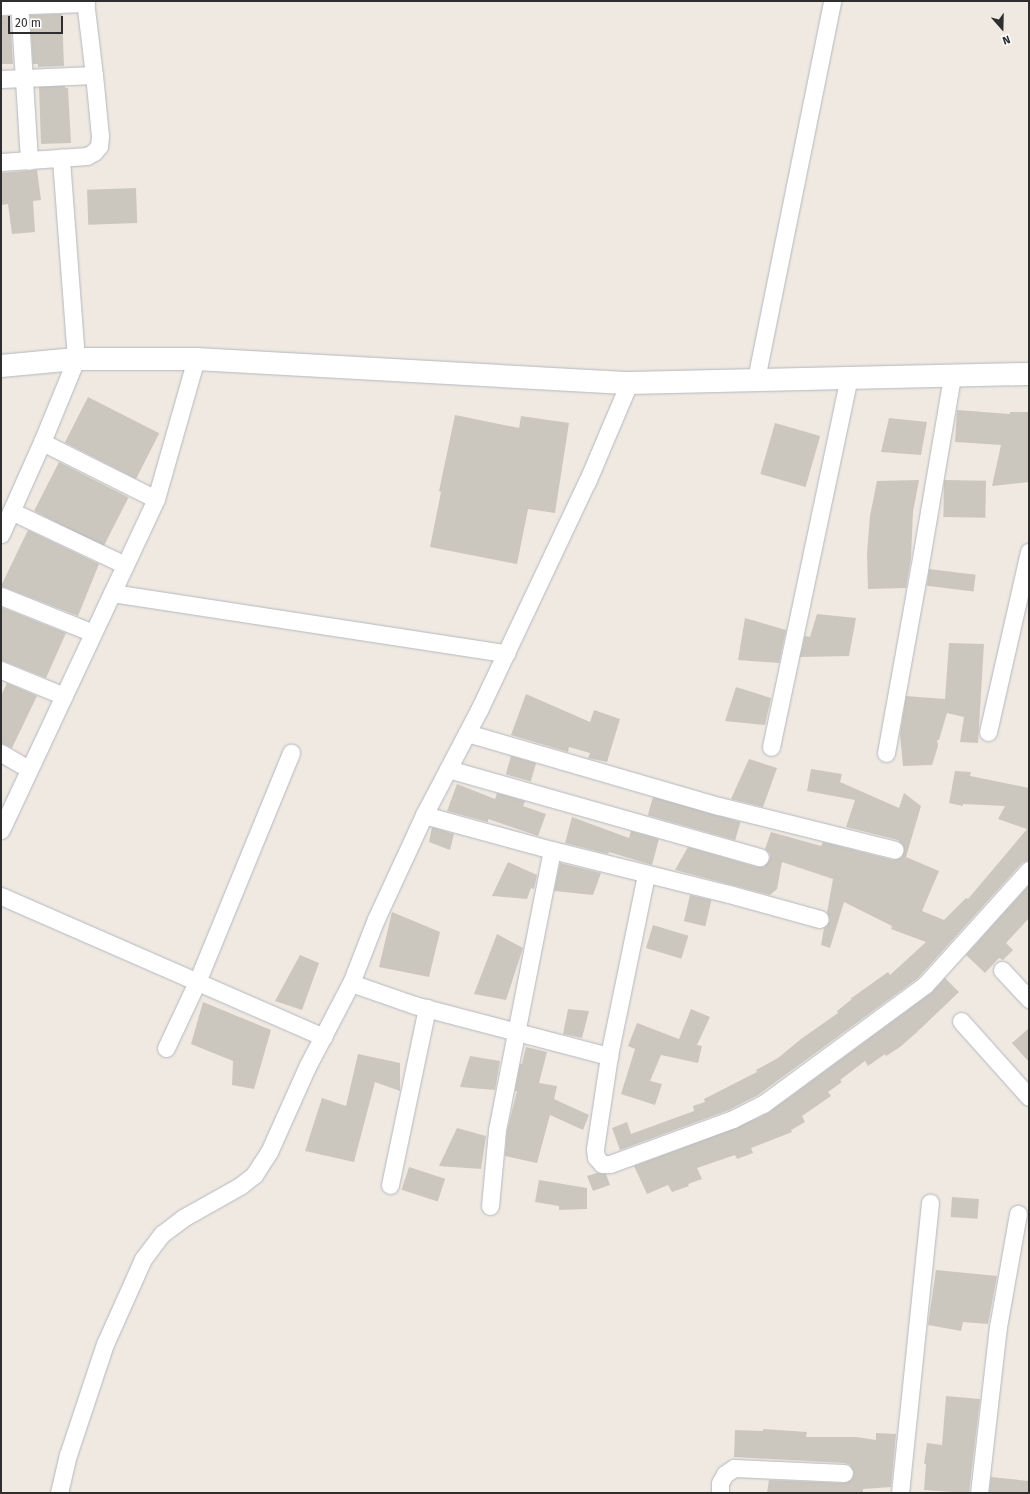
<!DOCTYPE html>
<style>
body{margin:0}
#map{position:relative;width:1030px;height:1494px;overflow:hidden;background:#efe9e1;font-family:"Fira Sans",sans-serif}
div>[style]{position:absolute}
.building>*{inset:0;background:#cbc7bf;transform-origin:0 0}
.roads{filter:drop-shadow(0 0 1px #b4b7c1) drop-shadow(0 0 1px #b4b7c1)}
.minor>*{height:17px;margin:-8.5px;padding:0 8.5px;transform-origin:8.5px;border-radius:8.5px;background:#fff}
.tertiary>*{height:22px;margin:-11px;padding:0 11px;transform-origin:11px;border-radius:11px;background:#fff}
span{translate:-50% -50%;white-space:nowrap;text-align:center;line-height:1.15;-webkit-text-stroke:3px #fff;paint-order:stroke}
.frame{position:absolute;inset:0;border:2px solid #2e2e2e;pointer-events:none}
.north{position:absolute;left:982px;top:8px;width:40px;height:40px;-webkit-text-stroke:3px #fff;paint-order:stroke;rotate:160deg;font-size:11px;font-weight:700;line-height:16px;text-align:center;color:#2e2e2e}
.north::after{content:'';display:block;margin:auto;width:14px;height:18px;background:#2e2e2e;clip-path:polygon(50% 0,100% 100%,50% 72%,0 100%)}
.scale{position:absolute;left:8px;top:16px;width:55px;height:18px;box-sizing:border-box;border:2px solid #2e2e2e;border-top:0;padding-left:5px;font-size:12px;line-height:14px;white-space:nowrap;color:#2e2e2e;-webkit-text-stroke:3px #fff;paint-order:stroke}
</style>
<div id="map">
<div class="building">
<div style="clip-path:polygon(62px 14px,64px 66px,38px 67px,38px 64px,33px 64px,30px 15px)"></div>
<div style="clip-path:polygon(1px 16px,10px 16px,13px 64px,1px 64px)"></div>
<div style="clip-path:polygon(65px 86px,65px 88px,68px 88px,71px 143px,41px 144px,39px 87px)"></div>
<div style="clip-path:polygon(37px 170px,41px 200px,33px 201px,35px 232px,12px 234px,8px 204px,1px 205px,1px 173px)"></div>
<div style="left:136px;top:188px;width:35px;height:49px;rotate:88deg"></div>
<div style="left:88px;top:397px;width:80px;height:51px;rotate:27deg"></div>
<div style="clip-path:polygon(957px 410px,1010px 414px,1010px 412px,1029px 412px,1029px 482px,992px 486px,1001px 445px,955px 442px)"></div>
<div style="clip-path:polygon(455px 415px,519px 428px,521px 416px,569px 423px,555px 513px,528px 509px,517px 564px,430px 547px,441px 492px,439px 491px)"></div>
<div style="clip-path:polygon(889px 418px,927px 422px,921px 455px,881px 452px)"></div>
<div style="left:775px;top:423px;width:47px;height:53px;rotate:16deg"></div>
<div style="left:59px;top:462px;width:78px;height:55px;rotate:27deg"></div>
<div style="clip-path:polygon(919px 480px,913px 512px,911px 558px,906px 588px,868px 589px,867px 553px,870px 516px,877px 481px)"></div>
<div style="left:944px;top:480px;width:42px;height:37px;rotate:1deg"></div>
<div style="clip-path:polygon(28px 530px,99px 564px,78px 616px,1px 586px)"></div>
<div style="left:929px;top:569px;width:47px;height:17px;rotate:7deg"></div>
<div style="clip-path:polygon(1px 607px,66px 633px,46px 678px,1px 660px)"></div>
<div style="clip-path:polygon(817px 614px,856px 618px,849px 656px,800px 657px,805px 636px,810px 637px)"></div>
<div style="clip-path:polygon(745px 618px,786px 630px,779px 663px,738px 660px)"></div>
<div style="clip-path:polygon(949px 643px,984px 644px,978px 743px,960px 742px,964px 717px,947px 713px,939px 740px,937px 740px,938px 746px,932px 765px,903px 766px,900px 735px,906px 696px,945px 699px)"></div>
<div style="clip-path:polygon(7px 683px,37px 696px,12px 748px,1px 743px,1px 696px)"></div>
<div style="clip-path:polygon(736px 687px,771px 698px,765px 725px,725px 721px)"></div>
<div style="clip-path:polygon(526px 694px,590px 722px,594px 710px,620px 719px,607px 762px,588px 758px,590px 753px,569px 747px,568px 752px,511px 735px)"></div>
<div style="left:511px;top:756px;width:26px;height:19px;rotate:16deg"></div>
<div style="clip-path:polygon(749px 759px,777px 768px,763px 807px,731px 799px)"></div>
<div style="clip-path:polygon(811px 769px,842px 774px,840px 782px,899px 808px,904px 793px,921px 806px,906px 857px,939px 871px,922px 911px,944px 920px,966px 898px,968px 899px,1027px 829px,998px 819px,1005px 806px,963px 804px,963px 806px,949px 803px,955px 771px,971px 772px,970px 776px,1029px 788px,1029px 860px,1022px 863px,918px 978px,758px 1095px,729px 1110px,620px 1150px,612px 1128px,627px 1122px,631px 1134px,694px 1111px,693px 1106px,705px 1102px,704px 1099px,757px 1072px,756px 1070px,778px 1058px,801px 1039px,838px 1013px,837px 1011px,852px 999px,850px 999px,888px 972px,890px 975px,926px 942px,891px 929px,892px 926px,844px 902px,830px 948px,821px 945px,824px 928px,830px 921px,827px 912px,833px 879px,782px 862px,777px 889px,770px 895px,675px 870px,688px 847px,757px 867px,763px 867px,770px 859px,770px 854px,765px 849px,771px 832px,821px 846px,823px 842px,893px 860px,898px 859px,902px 857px,904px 847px,898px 840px,846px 827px,855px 800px,807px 791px)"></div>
<div style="clip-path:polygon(457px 784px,495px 799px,497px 793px,525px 801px,523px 806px,546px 814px,538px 836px,488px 819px,488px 822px,447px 811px)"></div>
<div style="left:653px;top:797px;width:91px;height:19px;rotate:16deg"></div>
<div style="clip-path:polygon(572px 817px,629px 838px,631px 831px,659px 839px,652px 865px,609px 852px,608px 854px,565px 843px)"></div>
<div style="clip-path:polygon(432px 827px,454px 834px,450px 850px,429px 842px)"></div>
<div style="clip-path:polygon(508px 862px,537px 875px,534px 889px,531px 888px,527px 899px,492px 896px)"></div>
<div style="clip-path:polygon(560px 863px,601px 873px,593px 895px,554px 891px)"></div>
<div style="clip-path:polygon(1029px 885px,1029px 918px,1006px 943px,1013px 950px,1003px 960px,999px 958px,985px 973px,966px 955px)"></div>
<div style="left:690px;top:895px;width:22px;height:27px;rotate:13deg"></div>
<div style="clip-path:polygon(392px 912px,440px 932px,429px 977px,379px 967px)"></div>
<div style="left:653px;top:925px;width:37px;height:24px;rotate:17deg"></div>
<div style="clip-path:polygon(497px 934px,523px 948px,506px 1000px,474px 994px)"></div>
<div style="clip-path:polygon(300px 955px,319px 963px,302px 1010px,275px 1001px)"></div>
<div style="clip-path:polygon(945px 978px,959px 992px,916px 1033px,900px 1047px,886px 1056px,885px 1054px,868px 1066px,865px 1061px,840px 1080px,842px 1082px,828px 1092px,831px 1096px,802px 1116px,805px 1122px,791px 1130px,792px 1132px,751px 1148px,753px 1153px,737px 1159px,735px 1155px,697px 1168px,702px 1179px,688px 1184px,689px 1186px,672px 1192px,668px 1185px,647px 1194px,634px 1166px,736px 1128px,768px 1113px,931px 993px)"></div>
<div style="clip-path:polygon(203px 1002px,271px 1030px,254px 1089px,232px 1085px,233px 1061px,191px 1044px)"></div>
<div style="clip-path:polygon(568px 1009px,589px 1011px,582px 1038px,563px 1034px)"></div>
<div style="clip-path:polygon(691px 1009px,710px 1017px,697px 1045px,702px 1046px,698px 1063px,661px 1055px,650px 1081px,662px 1084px,655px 1105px,621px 1094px,635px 1049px,628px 1046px,637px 1023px,679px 1039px)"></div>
<div style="clip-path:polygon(1029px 1028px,1029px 1062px,1012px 1043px)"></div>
<div style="clip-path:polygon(526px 1047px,547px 1052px,539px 1083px,557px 1086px,554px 1099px,589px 1115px,583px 1130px,550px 1115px,537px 1163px,505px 1156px,507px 1131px,517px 1091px,515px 1091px,520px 1064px,522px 1064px)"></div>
<div style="clip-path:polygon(358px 1054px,400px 1063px,400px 1091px,375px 1082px,354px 1162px,305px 1151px,322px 1098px,346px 1106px)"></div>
<div style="clip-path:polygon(470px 1056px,500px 1061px,495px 1090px,460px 1087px)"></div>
<div style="clip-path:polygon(457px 1128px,486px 1136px,481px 1169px,439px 1166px)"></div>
<div style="left:409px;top:1167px;width:38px;height:24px;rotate:18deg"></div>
<div style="clip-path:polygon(597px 1173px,606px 1174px,610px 1185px,593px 1191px,587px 1176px)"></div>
<div style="clip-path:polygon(539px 1180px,587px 1188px,587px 1209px,559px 1210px,559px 1206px,535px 1202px)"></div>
<div style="left:952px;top:1197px;width:27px;height:20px;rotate:4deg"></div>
<div style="clip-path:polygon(936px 1270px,997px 1276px,988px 1324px,963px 1322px,961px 1331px,928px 1325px)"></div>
<div style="clip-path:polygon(946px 1396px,980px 1399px,969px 1493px,924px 1490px,926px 1464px,924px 1464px,927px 1443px,942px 1445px)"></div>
<div style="clip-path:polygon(763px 1429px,807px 1432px,806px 1437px,856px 1437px,876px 1440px,876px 1433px,896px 1434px,891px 1487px,863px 1489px,863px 1493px,767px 1493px,769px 1480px,844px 1483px,852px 1479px,854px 1473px,850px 1465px,844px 1463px,734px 1457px,735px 1430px,763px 1431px)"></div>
<div style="clip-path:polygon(991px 1477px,1029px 1481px,1029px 1493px,989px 1493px)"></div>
</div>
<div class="roads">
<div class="minor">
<div style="left:19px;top:1px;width:160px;rotate:86.4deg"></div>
<div style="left:1px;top:6px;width:85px;rotate:-2deg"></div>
<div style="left:1px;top:79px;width:93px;rotate:-2.5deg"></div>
<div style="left:1px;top:162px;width:86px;rotate:-4deg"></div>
<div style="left:87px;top:156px;width:8px;rotate:-30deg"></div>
<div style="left:94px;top:152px;width:8px;rotate:-50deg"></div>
<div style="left:99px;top:146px;width:10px;rotate:-84deg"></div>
<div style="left:100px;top:136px;width:61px;rotate:-95.6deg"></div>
<div style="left:94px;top:75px;width:75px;rotate:-96.9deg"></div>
<div style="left:756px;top:379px;width:386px;rotate:-78.6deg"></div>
<div style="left:42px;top:442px;width:127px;rotate:26.6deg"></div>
<div style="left:11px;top:511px;width:126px;rotate:25.3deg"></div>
<div style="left:1px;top:534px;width:101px;rotate:-66deg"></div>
<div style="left:42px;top:442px;width:90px;rotate:-67.7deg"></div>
<div style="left:76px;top:359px;width:202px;rotate:-94.3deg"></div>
<div style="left:112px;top:593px;width:399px;rotate:8.7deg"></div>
<div style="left:1px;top:596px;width:99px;rotate:21.9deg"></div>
<div style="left:1px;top:670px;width:68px;rotate:22.4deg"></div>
<div style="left:988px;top:732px;width:185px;rotate:-77.2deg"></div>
<div style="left:467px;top:733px;width:262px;rotate:16.2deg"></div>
<div style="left:719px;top:806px;width:181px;rotate:14deg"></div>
<div style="left:771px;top:747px;width:377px;rotate:-78.1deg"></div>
<div style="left:1px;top:753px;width:32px;rotate:30deg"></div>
<div style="left:886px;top:753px;width:186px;rotate:-79.8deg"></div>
<div style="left:919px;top:570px;width:197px;rotate:-80.3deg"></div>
<div style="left:448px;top:769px;width:324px;rotate:15.8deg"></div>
<div style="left:424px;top:815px;width:133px;rotate:15.3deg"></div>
<div style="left:552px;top:850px;width:182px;rotate:14deg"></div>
<div style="left:729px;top:894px;width:94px;rotate:15.4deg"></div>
<div style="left:1px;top:830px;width:365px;rotate:-64.9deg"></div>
<div style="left:156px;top:499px;width:146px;rotate:-74.1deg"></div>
<div style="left:646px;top:875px;width:185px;rotate:101.6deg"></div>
<div style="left:609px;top:1056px;width:94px;rotate:98.6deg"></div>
<div style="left:595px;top:1149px;width:8px;rotate:83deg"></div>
<div style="left:596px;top:1157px;width:9px;rotate:49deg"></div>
<div style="left:602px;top:1164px;width:8px"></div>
<div style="left:610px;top:1164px;width:131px;rotate:-20.1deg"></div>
<div style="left:733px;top:1119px;width:34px;rotate:-27deg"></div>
<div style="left:763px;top:1104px;width:201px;rotate:-36.3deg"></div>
<div style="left:925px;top:985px;width:155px;rotate:-47.9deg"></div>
<div style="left:1px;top:896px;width:352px;rotate:23.6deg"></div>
<div style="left:1002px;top:970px;width:40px;rotate:47deg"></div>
<div style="left:351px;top:983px;width:67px;rotate:19.2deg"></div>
<div style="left:414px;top:1005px;width:202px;rotate:14.7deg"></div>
<div style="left:961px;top:1021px;width:102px;rotate:48.2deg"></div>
<div style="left:166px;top:1048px;width:73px;rotate:-64.8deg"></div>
<div style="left:197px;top:982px;width:248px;rotate:-67.7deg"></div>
<div style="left:390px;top:1185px;width:181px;rotate:-78.2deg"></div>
<div style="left:490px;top:1206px;width:76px;rotate:-84.7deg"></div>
<div style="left:497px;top:1130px;width:285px;rotate:-78.9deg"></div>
<div style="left:59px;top:1493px;width:39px;rotate:-77deg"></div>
<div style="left:68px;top:1455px;width:117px;rotate:-71.6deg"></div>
<div style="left:105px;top:1344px;width:93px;rotate:-65.9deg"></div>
<div style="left:143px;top:1259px;width:31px;rotate:-53deg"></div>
<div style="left:162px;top:1234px;width:26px;rotate:-37deg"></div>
<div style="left:183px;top:1218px;width:65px;rotate:-29.3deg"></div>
<div style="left:240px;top:1186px;width:18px;rotate:-38deg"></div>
<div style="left:254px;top:1175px;width:27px;rotate:-57deg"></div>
<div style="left:269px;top:1152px;width:93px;rotate:-65.9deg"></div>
<div style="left:307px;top:1067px;width:95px;rotate:-62.4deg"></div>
<div style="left:351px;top:983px;width:69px;rotate:-68.7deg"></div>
<div style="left:376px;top:919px;width:115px;rotate:-65.2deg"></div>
<div style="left:424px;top:815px;width:119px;rotate:-62.4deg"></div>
<div style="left:479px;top:710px;width:252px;rotate:-64.7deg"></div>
<div style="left:587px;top:482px;width:108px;rotate:-67deg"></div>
<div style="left:720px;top:1493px;width:10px;rotate:-90deg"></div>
<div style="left:720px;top:1483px;width:10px;rotate:-61deg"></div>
<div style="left:725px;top:1474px;width:11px;rotate:-34deg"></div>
<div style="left:734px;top:1468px;width:110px;rotate:2.6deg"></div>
<div style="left:900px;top:1493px;width:292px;rotate:-84.1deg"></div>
<div style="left:979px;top:1493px;width:167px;rotate:-83.5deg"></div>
<div style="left:998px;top:1327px;width:115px;rotate:-80deg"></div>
</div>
<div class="tertiary">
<div style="left:1px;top:366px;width:75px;rotate:-5.3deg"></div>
<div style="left:76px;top:359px;width:120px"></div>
<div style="left:196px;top:359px;width:434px;rotate:3.2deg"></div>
<div style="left:629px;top:383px;width:400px;rotate:-1.3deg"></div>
</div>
</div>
<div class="frame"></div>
<div class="north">N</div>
<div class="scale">20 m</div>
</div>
